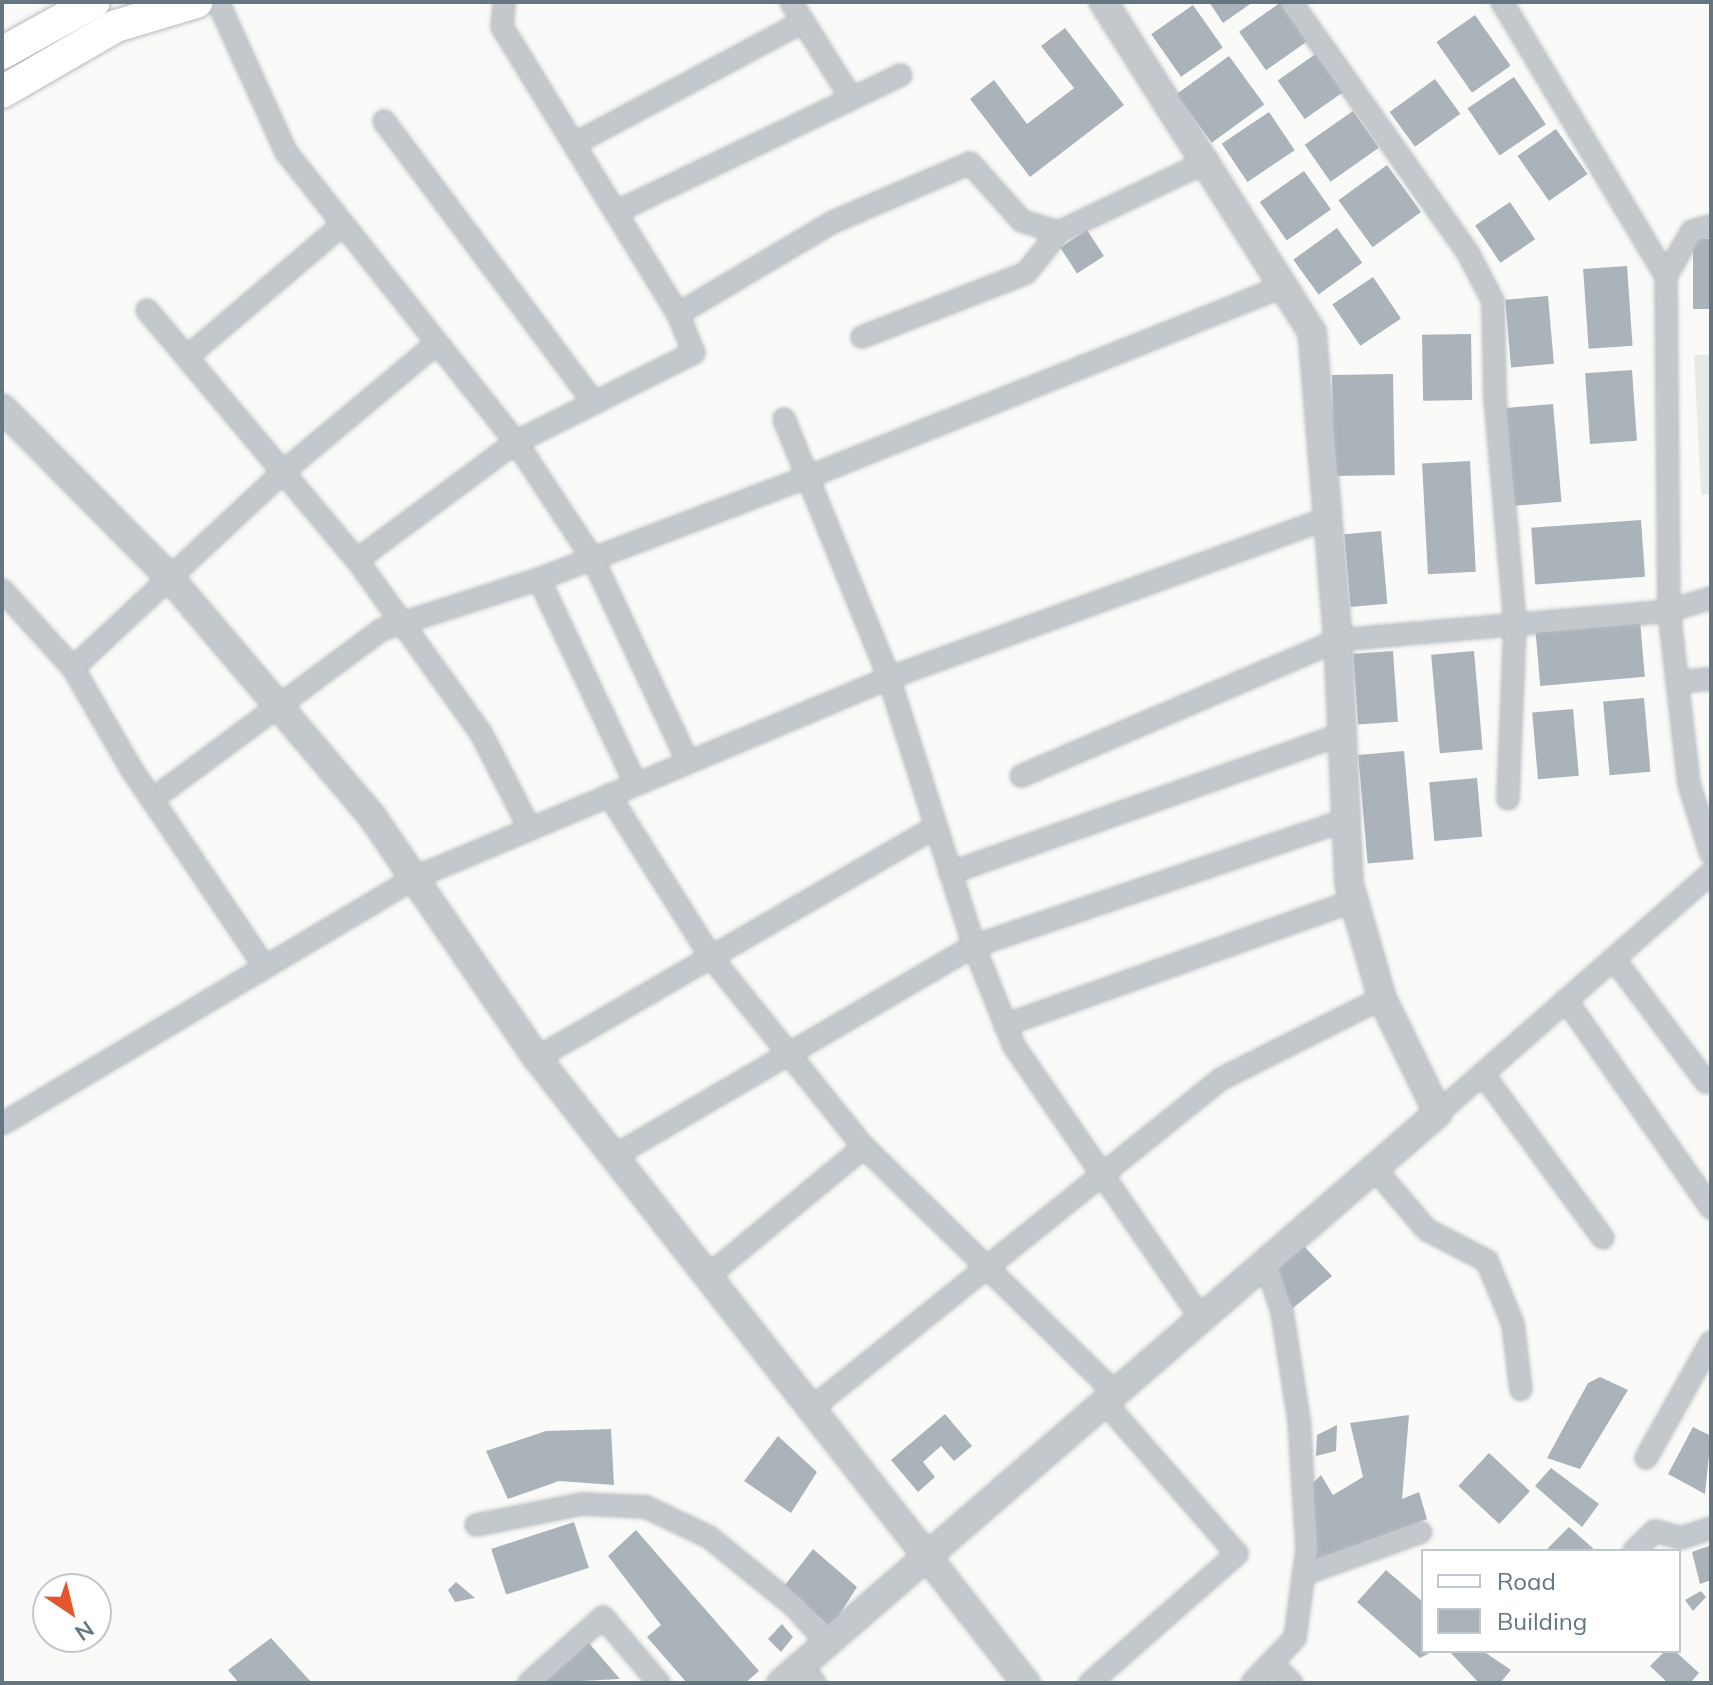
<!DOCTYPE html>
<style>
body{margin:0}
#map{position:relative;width:1713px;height:1685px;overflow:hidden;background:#fafaf8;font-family:Mulish,sans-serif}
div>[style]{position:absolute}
.built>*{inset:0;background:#e8e9e9}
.building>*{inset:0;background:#aab3b9;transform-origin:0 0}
.roads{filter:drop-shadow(0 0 2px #b5babe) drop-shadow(0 0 2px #b5babe)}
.minor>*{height:20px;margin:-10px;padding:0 10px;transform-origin:10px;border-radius:10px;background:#c3c8cc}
.tertiary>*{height:26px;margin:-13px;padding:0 13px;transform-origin:13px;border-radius:13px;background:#c3c8cc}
.primary>*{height:32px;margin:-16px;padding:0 16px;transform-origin:16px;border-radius:16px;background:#fff}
span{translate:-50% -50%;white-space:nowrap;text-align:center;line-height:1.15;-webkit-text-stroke:8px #fff;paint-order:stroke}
.frame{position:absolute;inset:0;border:4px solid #657683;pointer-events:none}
.legend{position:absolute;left:1421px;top:1549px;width:260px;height:104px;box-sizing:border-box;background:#fff;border:2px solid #c1c8cd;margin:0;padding:10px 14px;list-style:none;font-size:24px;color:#657683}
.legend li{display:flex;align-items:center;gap:16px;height:40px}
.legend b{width:40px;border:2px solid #c1c8cd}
.north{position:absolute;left:32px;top:1573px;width:80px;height:80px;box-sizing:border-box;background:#fff;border:2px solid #c1c8cd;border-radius:50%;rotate:145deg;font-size:22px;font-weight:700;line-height:32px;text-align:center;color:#657683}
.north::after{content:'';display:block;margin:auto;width:28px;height:36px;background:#e4572e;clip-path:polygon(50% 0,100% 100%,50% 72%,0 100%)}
</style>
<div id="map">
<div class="built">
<div style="clip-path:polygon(1711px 355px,1711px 494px,1701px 495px,1694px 355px)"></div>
</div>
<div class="building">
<div style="clip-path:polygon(1209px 2px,1253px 2px,1223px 23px)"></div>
<div style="left:1280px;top:3px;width:47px;height:50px;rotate:55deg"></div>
<div style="left:1193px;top:5px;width:52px;height:51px;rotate:55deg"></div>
<div style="left:1475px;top:15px;width:62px;height:47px;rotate:55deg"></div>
<div style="clip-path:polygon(1065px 28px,1124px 105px,1030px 177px,970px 99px,994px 80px,1027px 124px,1074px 88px,1041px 46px)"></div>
<div style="left:1317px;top:53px;width:47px;height:48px;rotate:55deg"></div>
<div style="left:1229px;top:56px;width:60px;height:65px;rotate:54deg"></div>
<div style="left:1514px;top:77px;width:57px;height:56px;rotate:56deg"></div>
<div style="left:1435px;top:79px;width:43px;height:56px;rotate:54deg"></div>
<div style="left:1353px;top:111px;width:45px;height:59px;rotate:55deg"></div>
<div style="left:1269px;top:112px;width:46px;height:57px;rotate:56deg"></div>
<div style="left:1556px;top:129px;width:55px;height:47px;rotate:55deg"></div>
<div style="left:1387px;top:165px;width:58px;height:60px;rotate:54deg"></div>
<div style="left:1304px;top:171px;width:47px;height:54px;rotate:55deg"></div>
<div style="left:1510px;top:202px;width:45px;height:42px;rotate:56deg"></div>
<div style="left:1337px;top:228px;width:43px;height:54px;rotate:54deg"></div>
<div style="left:1087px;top:230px;width:31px;height:32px;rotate:57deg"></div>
<div style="left:1711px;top:239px;width:70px;height:18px;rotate:90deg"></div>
<div style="left:1627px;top:266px;width:80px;height:44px;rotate:86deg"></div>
<div style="left:1373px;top:277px;width:50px;height:49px;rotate:56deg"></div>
<div style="left:1548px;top:296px;width:68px;height:43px;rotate:85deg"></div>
<div style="left:1471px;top:334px;width:66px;height:49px;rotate:89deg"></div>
<div style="left:1632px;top:370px;width:71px;height:47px;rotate:86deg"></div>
<div style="left:1393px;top:374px;width:101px;height:61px;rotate:89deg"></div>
<div style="left:1553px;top:404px;width:98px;height:47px;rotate:85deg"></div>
<div style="left:1470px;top:461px;width:111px;height:48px;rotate:87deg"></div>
<div style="left:1641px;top:520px;width:57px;height:110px;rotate:86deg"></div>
<div style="left:1381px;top:531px;width:73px;height:37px;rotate:85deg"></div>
<div style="left:1640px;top:621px;width:56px;height:105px;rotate:85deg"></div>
<div style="left:1393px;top:651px;width:71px;height:40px;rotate:86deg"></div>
<div style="left:1474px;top:651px;width:99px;height:43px;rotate:85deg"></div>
<div style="left:1644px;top:698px;width:74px;height:41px;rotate:85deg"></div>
<div style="left:1573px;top:709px;width:67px;height:41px;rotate:85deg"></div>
<div style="left:1404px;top:751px;width:109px;height:46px;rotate:85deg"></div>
<div style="left:1477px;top:778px;width:59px;height:48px;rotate:85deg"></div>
<div style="clip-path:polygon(1301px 1243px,1332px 1276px,1293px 1308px,1267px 1268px)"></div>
<div style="clip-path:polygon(1600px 1377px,1628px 1390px,1580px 1469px,1547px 1458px,1588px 1383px)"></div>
<div style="clip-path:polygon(945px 1414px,972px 1446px,954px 1461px,941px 1446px,923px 1462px,935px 1477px,918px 1492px,891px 1460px)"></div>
<div style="clip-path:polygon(1409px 1415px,1402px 1499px,1419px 1492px,1427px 1519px,1315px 1560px,1311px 1485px,1321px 1475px,1333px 1495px,1363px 1477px,1350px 1423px)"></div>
<div style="clip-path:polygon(1337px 1425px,1336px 1451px,1316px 1456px,1317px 1435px)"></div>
<div style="clip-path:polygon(1693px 1427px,1711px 1436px,1705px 1494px,1668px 1474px)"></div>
<div style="clip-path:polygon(611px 1429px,614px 1485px,559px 1481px,508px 1499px,486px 1451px,546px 1431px)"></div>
<div style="clip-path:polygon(778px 1436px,817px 1472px,791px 1513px,744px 1481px)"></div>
<div style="left:1489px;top:1453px;width:56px;height:45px;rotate:43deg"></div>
<div style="clip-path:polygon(1551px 1468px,1599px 1504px,1582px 1527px,1535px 1486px)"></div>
<div style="left:574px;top:1522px;width:48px;height:87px;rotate:72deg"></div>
<div style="clip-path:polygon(1569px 1527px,1596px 1551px,1545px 1551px)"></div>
<div style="clip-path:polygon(636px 1530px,759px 1671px,745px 1683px,687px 1683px,647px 1637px,661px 1625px,608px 1556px)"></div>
<div style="clip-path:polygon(1709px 1546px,1711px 1580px,1700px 1584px,1692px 1552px)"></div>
<div style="clip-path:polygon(813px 1549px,857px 1587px,831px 1628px,785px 1585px)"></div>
<div style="clip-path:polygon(1386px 1570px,1423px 1602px,1423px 1651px,1433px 1651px,1420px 1658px,1357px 1602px)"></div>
<div style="clip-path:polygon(456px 1582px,475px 1598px,455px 1602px,448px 1590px)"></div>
<div style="clip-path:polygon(1701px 1591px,1706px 1597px,1693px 1611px,1685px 1600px)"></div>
<div style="clip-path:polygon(782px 1624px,793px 1637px,781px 1652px,768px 1639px)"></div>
<div style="clip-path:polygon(271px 1638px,312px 1683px,239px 1683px,228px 1670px)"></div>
<div style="clip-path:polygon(588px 1642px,620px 1679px,542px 1683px)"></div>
<div style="clip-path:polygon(1449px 1651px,1483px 1651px,1511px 1670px,1500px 1683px,1479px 1683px)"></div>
<div style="clip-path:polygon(1665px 1651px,1675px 1651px,1699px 1673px,1690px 1683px,1668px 1683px,1650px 1666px)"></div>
</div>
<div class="roads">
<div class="minor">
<div style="left:218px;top:2px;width:165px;rotate:65.6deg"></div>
<div style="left:286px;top:152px;width:370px;rotate:51.6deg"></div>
<div style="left:516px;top:442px;width:140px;rotate:56.7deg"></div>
<div style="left:593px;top:559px;width:224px;rotate:64.9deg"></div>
<div style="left:791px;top:2px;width:113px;rotate:58deg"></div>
<div style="left:1291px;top:2px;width:307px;rotate:54.8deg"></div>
<div style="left:1468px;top:253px;width:54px;rotate:62.5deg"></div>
<div style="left:1493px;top:301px;width:97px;rotate:88.8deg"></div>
<div style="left:1495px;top:398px;width:227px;rotate:84.9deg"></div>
<div style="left:1515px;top:624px;width:175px;rotate:92.3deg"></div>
<div style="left:1502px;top:2px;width:319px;rotate:59.1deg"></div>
<div style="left:1666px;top:276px;width:335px;rotate:89.5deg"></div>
<div style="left:1669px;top:611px;width:44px;rotate:-17.2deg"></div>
<div style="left:384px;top:121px;width:352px;rotate:53.3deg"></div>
<div style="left:574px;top:144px;width:257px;rotate:-28.1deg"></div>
<div style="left:616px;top:212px;width:316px;rotate:-25.7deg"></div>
<div style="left:1666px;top:276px;width:52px;rotate:-60deg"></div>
<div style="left:1692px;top:231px;width:20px;rotate:-15deg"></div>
<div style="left:147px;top:310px;width:326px;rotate:50deg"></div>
<div style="left:357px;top:560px;width:213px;rotate:54.4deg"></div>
<div style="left:481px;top:733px;width:108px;rotate:63deg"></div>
<div style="left:678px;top:314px;width:180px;rotate:-30.7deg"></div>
<div style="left:833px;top:222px;width:149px;rotate:-23.3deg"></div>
<div style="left:970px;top:163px;width:78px;rotate:48.1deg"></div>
<div style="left:1022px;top:221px;width:39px;rotate:17deg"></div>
<div style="left:862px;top:337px;width:176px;rotate:-21.3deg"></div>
<div style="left:1026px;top:273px;width:53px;rotate:-51.2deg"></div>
<div style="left:1059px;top:232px;width:165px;rotate:-25.5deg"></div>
<div style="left:187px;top:357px;width:204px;rotate:-40.4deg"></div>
<div style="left:784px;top:419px;width:279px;rotate:67.9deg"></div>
<div style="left:889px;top:678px;width:281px;rotate:72.4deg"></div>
<div style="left:974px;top:946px;width:108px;rotate:68.2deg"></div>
<div style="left:1014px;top:1046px;width:332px;rotate:55.5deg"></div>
<div style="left:357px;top:560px;width:198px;rotate:-36.6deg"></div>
<div style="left:516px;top:442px;width:199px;rotate:-26.6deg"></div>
<div style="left:694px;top:353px;width:42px;rotate:-112.3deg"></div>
<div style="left:678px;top:314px;width:337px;rotate:-121.5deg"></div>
<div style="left:502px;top:27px;width:25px;rotate:-85deg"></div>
<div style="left:539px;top:579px;width:227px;rotate:64.7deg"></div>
<div style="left:2px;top:590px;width:105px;rotate:47.7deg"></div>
<div style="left:73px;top:668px;width:118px;rotate:60deg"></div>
<div style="left:132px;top:770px;width:236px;rotate:56deg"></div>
<div style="left:73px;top:668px;width:287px;rotate:-43deg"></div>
<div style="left:283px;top:472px;width:199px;rotate:-39.9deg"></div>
<div style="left:1677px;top:682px;width:34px;rotate:-5deg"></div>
<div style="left:1021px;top:776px;width:345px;rotate:-23.2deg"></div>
<div style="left:1338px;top:640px;width:332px;rotate:-5deg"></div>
<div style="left:1669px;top:611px;width:174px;rotate:83.4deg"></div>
<div style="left:1689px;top:784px;width:73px;rotate:72.6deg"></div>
<div style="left:165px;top:790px;width:269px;rotate:-36.5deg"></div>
<div style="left:381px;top:630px;width:166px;rotate:-17.9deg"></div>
<div style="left:539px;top:579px;width:288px;rotate:-20.8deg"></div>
<div style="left:808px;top:477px;width:513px;rotate:-21.86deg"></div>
<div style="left:609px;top:795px;width:191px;rotate:57.8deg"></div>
<div style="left:711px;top:957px;width:244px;rotate:51.2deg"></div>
<div style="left:864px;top:1147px;width:354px;rotate:44.4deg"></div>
<div style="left:950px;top:873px;width:416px;rotate:-19.5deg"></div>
<div style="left:1614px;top:959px;width:154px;rotate:53.2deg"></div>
<div style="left:1566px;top:1000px;width:254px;rotate:55.1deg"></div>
<div style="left:1005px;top:1025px;width:370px;rotate:-19.6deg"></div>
<div style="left:537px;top:1058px;width:461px;rotate:-30.1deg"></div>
<div style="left:1483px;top:1074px;width:203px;rotate:53.8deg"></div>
<div style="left:1438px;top:1113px;width:363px;rotate:-41.3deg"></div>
<div style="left:2px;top:1124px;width:480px;rotate:-30.8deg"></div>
<div style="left:414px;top:878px;width:515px;rotate:-22.83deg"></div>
<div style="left:889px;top:678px;width:466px;rotate:-20deg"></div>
<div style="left:614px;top:1156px;width:417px;rotate:-30.3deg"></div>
<div style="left:974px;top:946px;width:393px;rotate:-18.7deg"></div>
<div style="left:1375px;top:1169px;width:80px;rotate:49.6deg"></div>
<div style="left:1427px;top:1230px;width:68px;rotate:27.3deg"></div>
<div style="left:1487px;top:1261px;width:68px;rotate:67.6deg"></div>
<div style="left:1513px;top:1324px;width:66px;rotate:83.1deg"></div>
<div style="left:708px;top:1276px;width:202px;rotate:-39.6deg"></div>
<div style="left:812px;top:1408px;width:525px;rotate:-38.81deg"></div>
<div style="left:1221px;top:1079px;width:180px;rotate:-26.7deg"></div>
<div style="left:1646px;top:1458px;width:133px;rotate:-60.7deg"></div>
<div style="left:476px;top:1525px;width:108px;rotate:-11.2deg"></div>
<div style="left:582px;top:1504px;width:64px;rotate:2.7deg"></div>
<div style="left:646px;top:1507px;width:70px;rotate:25.5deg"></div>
<div style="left:709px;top:1537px;width:109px;rotate:39.1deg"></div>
<div style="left:794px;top:1606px;width:49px;rotate:47.5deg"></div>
<div style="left:1634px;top:1551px;width:29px;rotate:-44deg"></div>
<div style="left:1655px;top:1531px;width:27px;rotate:15deg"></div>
<div style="left:1681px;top:1538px;width:32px;rotate:-18deg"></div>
<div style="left:1304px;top:1574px;width:124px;rotate:-19.7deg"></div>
<div style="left:1271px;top:1663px;width:29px;rotate:44deg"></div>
<div style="left:800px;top:1666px;width:23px;rotate:49deg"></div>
<div style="left:529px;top:1683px;width:99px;rotate:-41.7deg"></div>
<div style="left:603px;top:1617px;width:87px;rotate:49.7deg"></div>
<div style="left:1090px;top:1683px;width:196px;rotate:-41.3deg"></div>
<div style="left:1237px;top:1554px;width:199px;rotate:-131.1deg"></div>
<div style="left:1252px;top:1683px;width:62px;rotate:-46.3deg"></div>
<div style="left:1295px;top:1638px;width:90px;rotate:-82.3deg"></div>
<div style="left:1307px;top:1549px;width:129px;rotate:-93.5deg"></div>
<div style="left:1299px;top:1420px;width:110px;rotate:-98.9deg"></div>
<div style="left:1282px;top:1311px;width:50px;rotate:-108.8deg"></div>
</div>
<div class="tertiary">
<div style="left:2px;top:408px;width:238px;rotate:45.3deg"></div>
<div style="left:169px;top:577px;width:312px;rotate:49.7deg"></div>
<div style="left:371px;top:815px;width:294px;rotate:55.7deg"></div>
<div style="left:537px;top:1058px;width:794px;rotate:51.96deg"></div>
<div style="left:781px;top:1683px;width:870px;rotate:-40.94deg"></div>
<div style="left:1438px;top:1113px;width:128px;rotate:-116deg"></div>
<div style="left:1382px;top:998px;width:119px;rotate:-106.1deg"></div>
<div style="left:1349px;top:884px;width:244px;rotate:-92.6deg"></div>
<div style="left:1338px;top:640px;width:309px;rotate:-94.8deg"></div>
<div style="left:1312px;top:332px;width:391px;rotate:-122.3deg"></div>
</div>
<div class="primary">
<div style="left:2px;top:53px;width:105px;rotate:-29deg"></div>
<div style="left:2px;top:92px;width:132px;rotate:-30.1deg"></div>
<div style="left:116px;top:26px;width:84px;rotate:-16.7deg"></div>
</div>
</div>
<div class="frame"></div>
<ul class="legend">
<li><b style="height:10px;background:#fff"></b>Road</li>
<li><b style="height:22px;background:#aab3b9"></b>Building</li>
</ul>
<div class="north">N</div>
</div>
